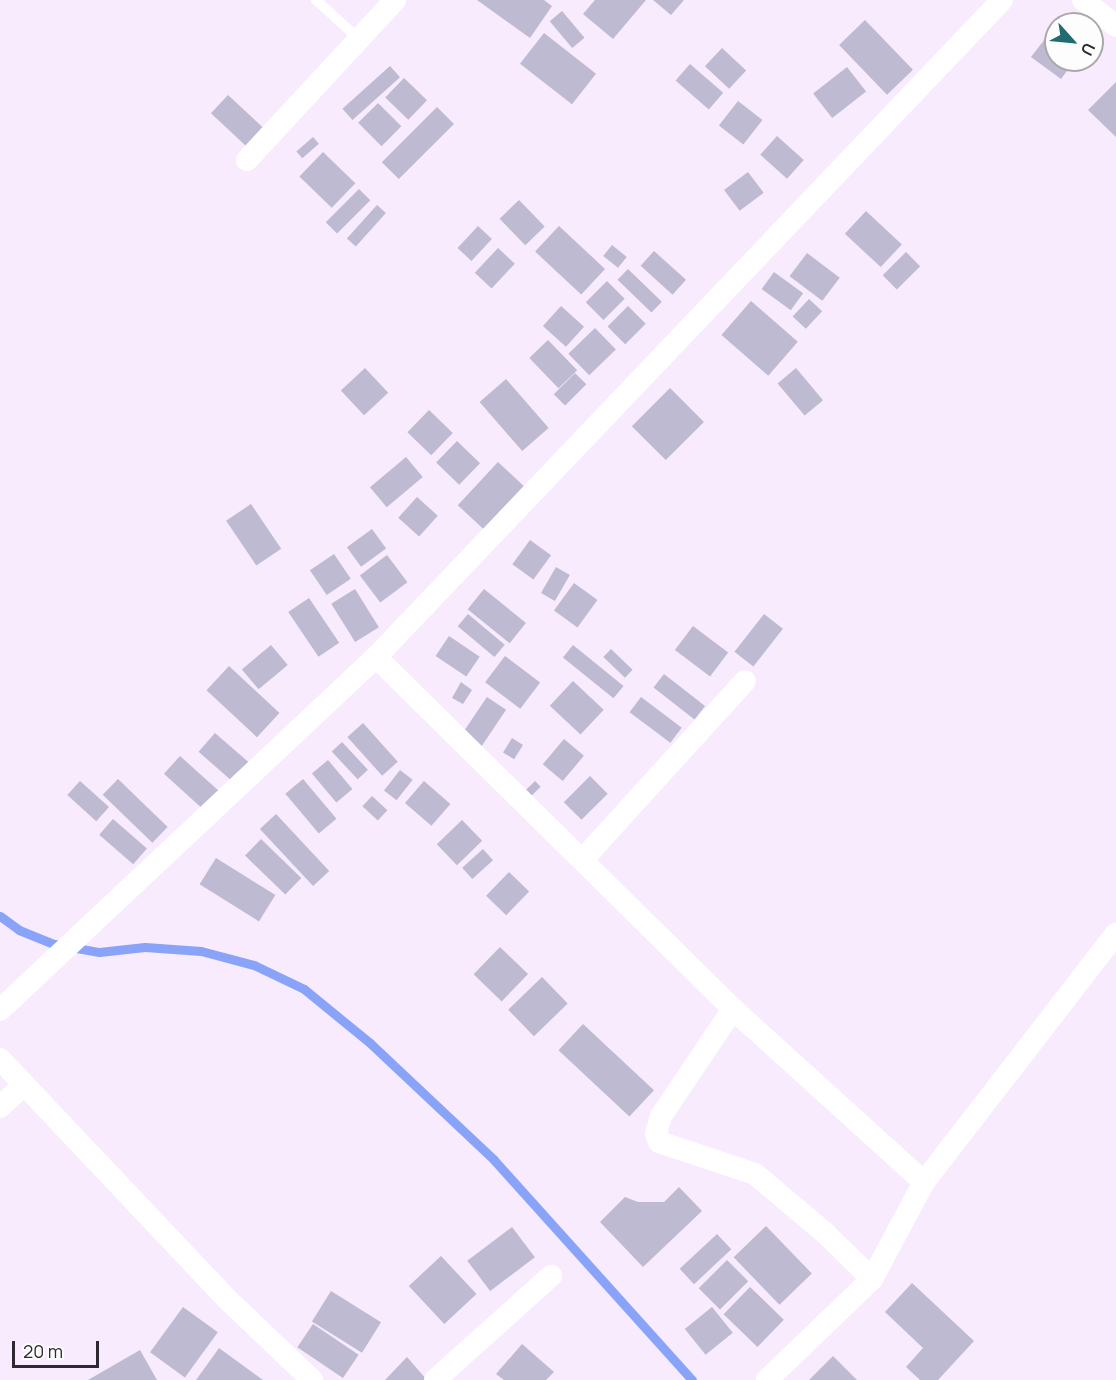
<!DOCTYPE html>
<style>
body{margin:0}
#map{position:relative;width:1116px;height:1380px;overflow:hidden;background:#f7ebfd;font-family:Manrope,sans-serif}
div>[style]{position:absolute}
.stream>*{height:9px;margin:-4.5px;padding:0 4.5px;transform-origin:4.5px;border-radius:4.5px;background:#88a3f8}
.building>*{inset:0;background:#bebad2;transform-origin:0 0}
.lane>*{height:10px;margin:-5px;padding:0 5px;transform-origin:5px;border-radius:5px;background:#fff}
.street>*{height:22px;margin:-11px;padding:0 11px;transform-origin:11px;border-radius:11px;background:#fff}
span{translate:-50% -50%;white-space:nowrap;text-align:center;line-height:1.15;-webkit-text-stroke:5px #fdfdfd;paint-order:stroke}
.north{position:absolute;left:1044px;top:12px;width:60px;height:60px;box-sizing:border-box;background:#fdfdfd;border:2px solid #aaa8ab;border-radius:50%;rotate:117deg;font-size:16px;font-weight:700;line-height:24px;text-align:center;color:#2e2830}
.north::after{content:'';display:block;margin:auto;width:21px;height:27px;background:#206c70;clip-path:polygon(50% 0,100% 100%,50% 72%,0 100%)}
.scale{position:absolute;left:12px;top:1341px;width:87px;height:27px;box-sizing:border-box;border:3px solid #2e2830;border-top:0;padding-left:8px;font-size:18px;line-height:21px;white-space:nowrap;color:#2e2830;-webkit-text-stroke:4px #fdfdfd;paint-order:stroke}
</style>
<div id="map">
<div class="stream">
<div style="left:0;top:916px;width:24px;rotate:36deg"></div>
<div style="left:19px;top:930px;width:38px;rotate:22deg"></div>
<div style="left:54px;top:944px;width:46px;rotate:10.1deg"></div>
<div style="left:99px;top:952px;width:46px;rotate:-6.2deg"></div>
<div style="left:145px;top:947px;width:56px;rotate:4.1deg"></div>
<div style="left:201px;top:951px;width:55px;rotate:14.8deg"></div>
<div style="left:254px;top:965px;width:55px;rotate:25.6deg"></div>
<div style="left:304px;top:989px;width:85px;rotate:39.3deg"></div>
<div style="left:370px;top:1043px;width:170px;rotate:43.3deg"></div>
<div style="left:494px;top:1160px;width:296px;rotate:48deg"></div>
</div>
<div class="building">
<div style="clip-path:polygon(477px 0,544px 0,552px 6px,530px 38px)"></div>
<div style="clip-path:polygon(595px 0,646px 0,613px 39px,583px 14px)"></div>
<div style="clip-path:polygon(653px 0,684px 0,671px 15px)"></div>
<div style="left:562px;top:11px;width:35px;height:16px;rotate:50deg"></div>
<div style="left:865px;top:20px;width:69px;height:36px;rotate:46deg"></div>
<div style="left:544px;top:33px;width:66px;height:39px;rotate:38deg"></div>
<div style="clip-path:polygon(1048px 35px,1056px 41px,1056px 60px,1075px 60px,1061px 79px,1031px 57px)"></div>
<div style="left:722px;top:48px;width:33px;height:25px;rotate:43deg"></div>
<div style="left:690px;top:64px;width:44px;height:22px;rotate:41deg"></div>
<div style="left:390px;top:66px;width:15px;height:64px;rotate:48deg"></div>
<div style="left:847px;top:67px;width:31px;height:43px;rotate:52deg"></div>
<div style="left:404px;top:78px;width:32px;height:27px;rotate:44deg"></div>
<div style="clip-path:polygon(1116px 82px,1116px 137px,1088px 110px)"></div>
<div style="left:228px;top:95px;width:57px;height:25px;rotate:43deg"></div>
<div style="left:738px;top:101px;width:31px;height:31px;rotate:38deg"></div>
<div style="left:378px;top:103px;width:33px;height:28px;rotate:45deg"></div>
<div style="left:437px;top:107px;width:24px;height:78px;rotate:45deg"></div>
<div style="left:777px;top:136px;width:36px;height:25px;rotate:42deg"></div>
<div style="left:313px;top:137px;width:9px;height:22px;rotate:49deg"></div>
<div style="left:323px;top:152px;width:45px;height:34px;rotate:44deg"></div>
<div style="left:748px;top:172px;width:26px;height:30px;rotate:53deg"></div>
<div style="left:359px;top:189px;width:16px;height:47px;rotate:45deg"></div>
<div style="left:519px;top:200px;width:37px;height:27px;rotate:46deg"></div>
<div style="left:377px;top:205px;width:12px;height:45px;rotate:42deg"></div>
<div style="left:866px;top:211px;width:49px;height:31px;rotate:43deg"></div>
<div style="left:478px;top:226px;width:19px;height:30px;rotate:43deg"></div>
<div style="left:559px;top:226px;width:63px;height:35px;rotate:43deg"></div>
<div style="left:612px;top:245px;width:19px;height:14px;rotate:39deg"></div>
<div style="left:498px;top:248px;width:23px;height:34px;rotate:43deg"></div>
<div style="left:654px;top:251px;width:43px;height:20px;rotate:42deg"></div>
<div style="left:906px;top:252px;width:20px;height:33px;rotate:45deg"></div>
<div style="left:807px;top:253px;width:41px;height:29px;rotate:37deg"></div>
<div style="left:628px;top:269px;width:47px;height:15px;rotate:44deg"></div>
<div style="left:774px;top:272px;width:36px;height:21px;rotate:36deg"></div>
<div style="left:607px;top:281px;width:25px;height:30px;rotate:45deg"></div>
<div style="left:809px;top:299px;width:18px;height:24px;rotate:43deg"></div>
<div style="left:751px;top:301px;width:62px;height:45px;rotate:41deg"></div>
<div style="left:561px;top:306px;width:31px;height:27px;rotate:42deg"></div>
<div style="left:628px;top:306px;width:25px;height:29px;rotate:45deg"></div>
<div style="left:595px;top:328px;width:30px;height:37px;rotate:46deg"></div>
<div style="left:548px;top:340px;width:42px;height:26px;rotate:46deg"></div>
<div style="left:365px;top:368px;width:34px;height:33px;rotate:47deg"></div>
<div style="left:796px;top:368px;width:42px;height:24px;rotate:50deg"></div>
<div style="left:575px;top:373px;width:16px;height:30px;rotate:45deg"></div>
<div style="left:506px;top:379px;width:65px;height:35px;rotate:49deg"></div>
<div style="left:670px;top:388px;width:48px;height:54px;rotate:45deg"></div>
<div style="left:429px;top:410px;width:33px;height:31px;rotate:44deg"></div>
<div style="left:457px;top:441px;width:32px;height:30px;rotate:44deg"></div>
<div style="left:406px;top:457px;width:26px;height:47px;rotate:50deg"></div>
<div style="left:498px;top:462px;width:38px;height:59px;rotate:43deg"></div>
<div style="left:417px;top:497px;width:28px;height:28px;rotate:42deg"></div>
<div style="left:251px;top:504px;width:54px;height:30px;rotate:56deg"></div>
<div style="left:372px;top:529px;width:24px;height:31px;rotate:54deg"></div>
<div style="left:530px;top:540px;width:26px;height:30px;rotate:36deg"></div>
<div style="left:334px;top:554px;width:30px;height:29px;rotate:56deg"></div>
<div style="left:387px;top:555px;width:34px;height:34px;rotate:53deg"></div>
<div style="left:556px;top:567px;width:16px;height:30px;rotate:30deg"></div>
<div style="left:574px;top:583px;width:29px;height:34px;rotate:36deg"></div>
<div style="left:355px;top:589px;width:45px;height:28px;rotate:58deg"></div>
<div style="left:484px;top:589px;width:54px;height:26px;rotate:39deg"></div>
<div style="left:309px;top:598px;width:54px;height:25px;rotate:56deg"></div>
<div style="left:468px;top:614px;width:48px;height:16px;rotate:40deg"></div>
<div style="left:764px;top:614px;width:24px;height:48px;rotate:38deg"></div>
<div style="left:693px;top:626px;width:44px;height:30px;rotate:37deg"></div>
<div style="left:449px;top:636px;width:37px;height:24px;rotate:34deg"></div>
<div style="left:271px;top:645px;width:26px;height:38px;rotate:50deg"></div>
<div style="left:573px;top:645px;width:65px;height:16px;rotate:39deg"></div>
<div style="left:611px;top:649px;width:30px;height:11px;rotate:44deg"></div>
<div style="left:505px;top:656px;width:44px;height:33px;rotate:37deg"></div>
<div style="left:229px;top:666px;width:69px;height:33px;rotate:43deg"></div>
<div style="left:664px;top:674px;width:52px;height:17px;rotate:38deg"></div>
<div style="left:573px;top:681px;width:42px;height:34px;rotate:43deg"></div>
<div style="clip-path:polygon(461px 682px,472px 690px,463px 704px,452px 698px)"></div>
<div style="left:487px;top:697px;width:23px;height:45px;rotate:34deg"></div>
<div style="left:641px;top:697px;width:51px;height:19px;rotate:37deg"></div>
<div style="left:363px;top:723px;width:52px;height:21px;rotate:48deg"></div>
<div style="left:215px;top:733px;width:45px;height:25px;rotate:41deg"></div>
<div style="left:512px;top:738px;width:13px;height:17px;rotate:32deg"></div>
<div style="left:564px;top:739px;width:26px;height:33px;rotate:40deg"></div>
<div style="left:342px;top:742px;width:38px;height:14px;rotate:47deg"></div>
<div style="left:180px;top:756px;width:52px;height:24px;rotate:42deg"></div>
<div style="left:328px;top:760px;width:38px;height:21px;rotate:50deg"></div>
<div style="left:400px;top:770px;width:16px;height:26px;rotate:38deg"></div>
<div style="left:590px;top:776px;width:25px;height:37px;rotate:45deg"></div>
<div style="left:118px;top:779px;width:69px;height:22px;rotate:44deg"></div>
<div style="left:303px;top:779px;width:52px;height:23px;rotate:50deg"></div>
<div style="left:80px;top:781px;width:39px;height:19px;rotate:42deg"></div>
<div style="left:424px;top:781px;width:35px;height:29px;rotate:41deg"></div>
<div style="left:535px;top:781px;width:8px;height:15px;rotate:45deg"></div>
<div style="left:372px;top:796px;width:21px;height:14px;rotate:43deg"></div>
<div style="left:276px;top:814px;width:78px;height:22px;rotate:47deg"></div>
<div style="left:113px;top:819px;width:45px;height:21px;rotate:41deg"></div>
<div style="left:462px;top:820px;width:29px;height:35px;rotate:46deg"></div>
<div style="left:261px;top:839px;width:56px;height:23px;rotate:44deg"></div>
<div style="left:483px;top:849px;width:15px;height:28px;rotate:48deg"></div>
<div style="left:216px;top:858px;width:70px;height:31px;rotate:32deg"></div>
<div style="left:509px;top:872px;width:28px;height:33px;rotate:44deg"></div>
<div style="left:500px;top:947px;width:39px;height:38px;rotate:44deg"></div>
<div style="left:542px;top:977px;width:37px;height:47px;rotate:46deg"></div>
<div style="left:583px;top:1024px;width:97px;height:36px;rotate:43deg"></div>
<div style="clip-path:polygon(679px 1187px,702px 1211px,643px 1267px,600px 1222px,625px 1197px,638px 1202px,664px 1202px)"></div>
<div style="left:766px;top:1226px;width:66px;height:45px;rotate:46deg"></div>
<div style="left:512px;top:1227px;width:38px;height:56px;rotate:53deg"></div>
<div style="left:717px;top:1234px;width:21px;height:51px;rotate:47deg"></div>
<div style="left:441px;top:1256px;width:52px;height:44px;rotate:47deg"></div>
<div style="left:727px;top:1260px;width:30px;height:40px;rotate:45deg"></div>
<div style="clip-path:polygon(912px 1283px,974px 1341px,938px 1380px,920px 1380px,906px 1367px,923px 1348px,885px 1312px)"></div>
<div style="left:750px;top:1287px;width:47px;height:38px;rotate:44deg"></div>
<div style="left:331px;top:1291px;width:59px;height:36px;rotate:32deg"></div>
<div style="left:183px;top:1307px;width:43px;height:56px;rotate:36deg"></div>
<div style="left:712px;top:1307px;width:33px;height:35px;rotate:51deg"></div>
<div style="left:313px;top:1324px;width:55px;height:28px;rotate:34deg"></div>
<div style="clip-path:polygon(522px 1344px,554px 1372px,546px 1380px,504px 1380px,496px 1374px)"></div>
<div style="clip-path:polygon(219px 1348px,263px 1380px,196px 1380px)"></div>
<div style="clip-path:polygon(140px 1350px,157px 1380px,88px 1380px)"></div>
<div style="clip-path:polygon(833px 1356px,857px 1380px,809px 1380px)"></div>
<div style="clip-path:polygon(407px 1357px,427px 1380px,385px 1380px)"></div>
</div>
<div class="lane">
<div style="left:316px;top:0;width:58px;rotate:42.2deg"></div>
</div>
<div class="street">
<div style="left:1083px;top:0;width:42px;rotate:38.2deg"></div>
<div style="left:247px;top:160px;width:218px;rotate:-47.2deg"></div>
<div style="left:376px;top:657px;width:501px;rotate:44.6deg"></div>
<div style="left:733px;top:1009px;width:258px;rotate:42.2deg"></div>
<div style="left:584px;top:858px;width:239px;rotate:-47.7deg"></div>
<div style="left:733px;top:1009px;width:129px;rotate:123.9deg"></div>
<div style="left:661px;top:1116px;width:18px;rotate:106deg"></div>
<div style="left:656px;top:1133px;width:9px;rotate:72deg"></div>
<div style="left:659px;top:1142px;width:101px;rotate:18.4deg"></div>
<div style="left:755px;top:1174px;width:92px;rotate:40.1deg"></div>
<div style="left:825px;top:1233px;width:66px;rotate:44.4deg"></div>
<div style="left:0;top:1010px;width:516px;rotate:-43.19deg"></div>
<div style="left:376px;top:657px;width:907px;rotate:-46.38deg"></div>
<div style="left:0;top:1059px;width:332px;rotate:46.6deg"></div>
<div style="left:228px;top:1300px;width:116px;rotate:43.6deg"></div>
<div style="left:0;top:1107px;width:33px;rotate:-43deg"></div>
<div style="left:435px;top:1380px;width:156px;rotate:-41.9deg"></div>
<div style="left:767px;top:1380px;width:146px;rotate:-43.9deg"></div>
<div style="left:872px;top:1279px;width:110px;rotate:-61.8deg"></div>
<div style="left:924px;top:1182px;width:314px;rotate:-52.3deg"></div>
</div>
<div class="north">U</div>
<div class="scale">20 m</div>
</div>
